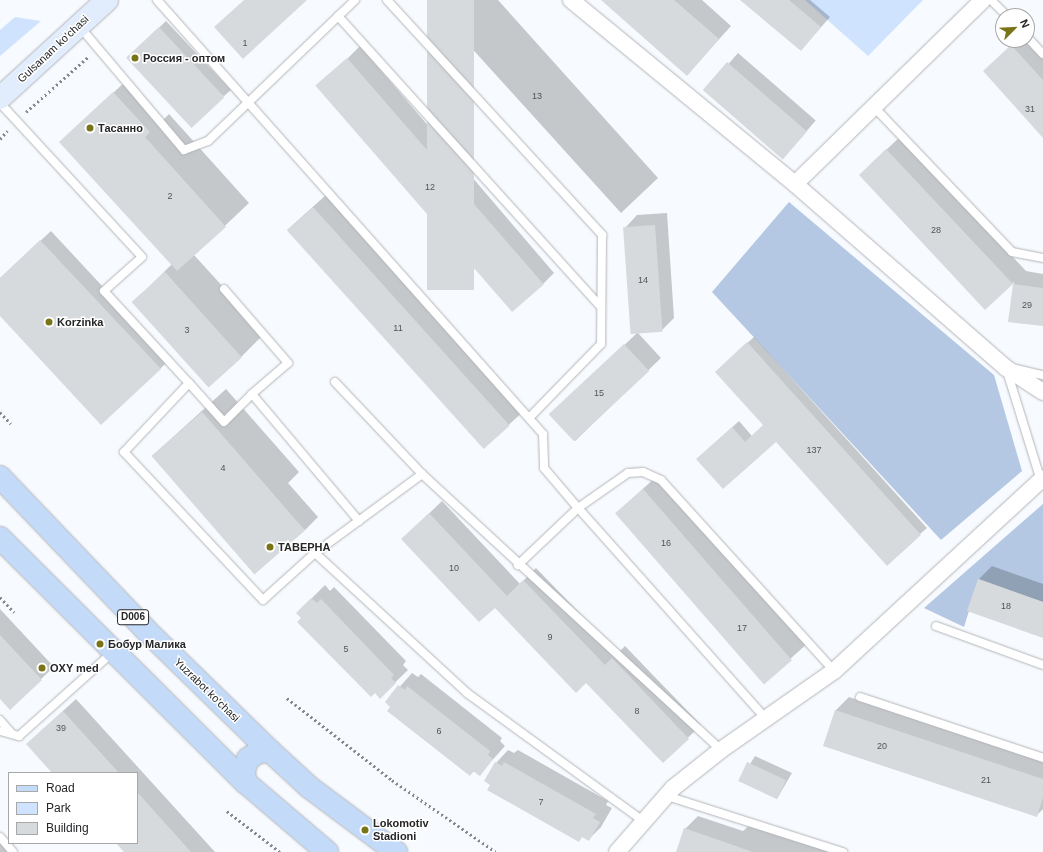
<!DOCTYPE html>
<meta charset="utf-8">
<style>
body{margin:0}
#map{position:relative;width:1043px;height:852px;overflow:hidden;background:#f7fafe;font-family:Helvetica,sans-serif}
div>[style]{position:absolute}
.green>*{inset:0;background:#cfe3fe}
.forest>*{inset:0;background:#b4c8e3}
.shadow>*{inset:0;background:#0003;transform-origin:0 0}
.building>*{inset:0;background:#d7dadd;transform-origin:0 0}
.path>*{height:2.5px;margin-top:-1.25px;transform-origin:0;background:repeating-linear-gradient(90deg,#86888b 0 2px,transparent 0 5px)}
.roads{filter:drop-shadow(0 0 1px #b3b5b9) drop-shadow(0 0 1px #b3b5b9)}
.service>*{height:8px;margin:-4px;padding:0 4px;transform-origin:4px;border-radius:4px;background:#fff}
.minor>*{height:16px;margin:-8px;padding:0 8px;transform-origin:8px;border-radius:8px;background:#fff}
.secondary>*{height:22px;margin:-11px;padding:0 11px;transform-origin:11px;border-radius:11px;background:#e1ecfc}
.primary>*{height:22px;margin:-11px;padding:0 11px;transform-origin:11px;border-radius:11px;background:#c3daf8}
.dots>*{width:11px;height:11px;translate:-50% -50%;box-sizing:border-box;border:2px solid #fff;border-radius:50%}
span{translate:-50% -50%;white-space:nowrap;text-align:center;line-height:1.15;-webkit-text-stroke:3px #fff;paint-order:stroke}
.number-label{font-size:9px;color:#525355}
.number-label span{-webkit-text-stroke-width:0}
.shield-label span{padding:1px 3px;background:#fff;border:1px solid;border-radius:3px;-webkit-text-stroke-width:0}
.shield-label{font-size:10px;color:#252628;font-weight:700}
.street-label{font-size:11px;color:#252628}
.poi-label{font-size:11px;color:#252628;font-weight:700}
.left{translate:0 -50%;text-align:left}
.legend{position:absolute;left:8px;top:772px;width:130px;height:72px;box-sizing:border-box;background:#fff;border:1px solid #a8a8a9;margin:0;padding:5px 7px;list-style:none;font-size:12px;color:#252628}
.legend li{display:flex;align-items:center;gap:8px;height:20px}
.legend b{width:20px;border:1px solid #a8a8a9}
.north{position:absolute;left:995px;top:8px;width:40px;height:40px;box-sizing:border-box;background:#fff;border:1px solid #a8a8a9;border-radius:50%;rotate:66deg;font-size:11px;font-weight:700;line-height:16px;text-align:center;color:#252628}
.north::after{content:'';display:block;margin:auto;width:14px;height:18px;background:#787417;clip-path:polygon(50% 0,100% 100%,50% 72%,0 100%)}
</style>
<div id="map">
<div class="green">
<div style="clip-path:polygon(805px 0,923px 0,868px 56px)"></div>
<div style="clip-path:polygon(15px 17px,41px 21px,0 56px,0 30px)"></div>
</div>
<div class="forest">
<div style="clip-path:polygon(789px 202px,994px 375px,1022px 471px,941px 540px,712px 292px)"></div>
<div style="clip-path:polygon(1043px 504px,1043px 602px,979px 579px,964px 627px,924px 608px)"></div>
</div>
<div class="shadow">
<div style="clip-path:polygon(428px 0,498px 0,658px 178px,621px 213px)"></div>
<div style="clip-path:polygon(602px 0,702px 0,731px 26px,687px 75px)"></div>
<div style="clip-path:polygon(742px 0,810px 0,830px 17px,801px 50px)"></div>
<div style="clip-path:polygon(166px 21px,231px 90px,224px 96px,133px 52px)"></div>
<div style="clip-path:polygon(1017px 40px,1027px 40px,1043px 53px,1043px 136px,984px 71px)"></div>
<div style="clip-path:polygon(360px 46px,554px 273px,541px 286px,318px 88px)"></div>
<div style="left:738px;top:53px;width:103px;height:50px;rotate:41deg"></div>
<div style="clip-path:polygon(127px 80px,163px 120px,169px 114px,249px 203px,194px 255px,265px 333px,241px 357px,134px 302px,172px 264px,74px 129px)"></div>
<div style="clip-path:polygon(900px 137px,1026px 271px,1043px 274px,1043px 325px,1009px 321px,1014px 282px,985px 308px,873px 162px)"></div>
<div style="left:326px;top:195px;width:293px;height:52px;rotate:48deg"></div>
<div style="clip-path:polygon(667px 213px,674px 318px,661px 331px,638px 333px,661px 358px,575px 441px,564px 403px,637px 333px,625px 228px,637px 215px)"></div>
<div style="clip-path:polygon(51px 231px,170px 359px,160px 369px,0 315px,0 278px)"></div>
<div style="clip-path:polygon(754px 337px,927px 528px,920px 534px,776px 441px,704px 453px,739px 421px,752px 436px,764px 425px,723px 365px)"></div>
<div style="clip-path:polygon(226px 389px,299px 472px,288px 483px,318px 517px,305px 530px,152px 456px)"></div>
<div style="left:656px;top:477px;width:225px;height:53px;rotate:48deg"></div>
<div style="clip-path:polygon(442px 501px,520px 584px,536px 568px,618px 653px,625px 646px,701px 725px,663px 762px,586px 682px,495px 606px,415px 527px)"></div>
<div style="clip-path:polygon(992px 566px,1043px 584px,1043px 637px,968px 610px,979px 579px)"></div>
<div style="clip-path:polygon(325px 585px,330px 591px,334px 587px,406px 661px,403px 665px,408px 670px,380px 697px,297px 613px)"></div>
<div style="clip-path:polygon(0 609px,54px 667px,41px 679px,0 698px)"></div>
<div style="clip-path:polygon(412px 673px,418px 677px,421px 674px,502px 738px,500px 741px,505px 746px,479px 775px,474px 771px,470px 775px,386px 702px)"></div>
<div style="clip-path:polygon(849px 697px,1043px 762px,1043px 809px,1036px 816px,824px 745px,836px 710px)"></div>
<div style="clip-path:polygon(76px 699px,215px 852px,125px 852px,117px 843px,137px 843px,137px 773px,53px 773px,40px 732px)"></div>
<div style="clip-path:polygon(508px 750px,514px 753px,518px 750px,608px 801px,606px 805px,612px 808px,601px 827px,588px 840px,583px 836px,578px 841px,492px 785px,496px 763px)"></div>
<div style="clip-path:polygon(755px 756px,792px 773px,778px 797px,740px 780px)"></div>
<div style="clip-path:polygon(698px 816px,743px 831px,754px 821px,846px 852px,677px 852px,685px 829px)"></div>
<div style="clip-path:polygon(0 842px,9px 852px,0 852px)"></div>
</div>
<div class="building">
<div style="clip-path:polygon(244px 0,307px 0,243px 59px,214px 27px)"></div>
<div style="left:427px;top:0;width:47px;height:290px"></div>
<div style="clip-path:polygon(601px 0,674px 0,719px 39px,687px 76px)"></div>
<div style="clip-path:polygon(740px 0,789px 0,821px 27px,801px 51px)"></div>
<div style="left:159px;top:27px;width:96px;height:45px;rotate:47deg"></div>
<div style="clip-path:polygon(1011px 45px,1043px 80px,1043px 138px,983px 71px)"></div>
<div style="left:347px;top:58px;width:300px;height:42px;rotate:49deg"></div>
<div style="left:727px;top:62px;width:106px;height:37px;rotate:41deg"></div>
<div style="clip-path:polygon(113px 92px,150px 132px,145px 137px,226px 227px,177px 271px,59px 142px)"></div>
<div style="clip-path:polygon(886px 149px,1013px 284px,1043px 288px,1043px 326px,1008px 322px,1013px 284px,985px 310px,859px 175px)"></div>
<div style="left:313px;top:207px;width:294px;height:35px;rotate:48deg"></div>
<div style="left:655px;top:225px;width:107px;height:32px;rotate:86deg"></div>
<div style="clip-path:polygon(40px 240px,161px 369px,101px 425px,0 316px,0 278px)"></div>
<div style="left:165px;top:272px;width:115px;height:45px;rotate:48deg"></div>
<div style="clip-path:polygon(747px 342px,921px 535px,887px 566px,776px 442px,723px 489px,696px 459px,732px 427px,745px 442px,763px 425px,715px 372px)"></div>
<div style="left:624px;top:344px;width:37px;height:103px;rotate:47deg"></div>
<div style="left:202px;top:412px;width:157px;height:67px;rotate:49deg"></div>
<div style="left:643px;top:489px;width:227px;height:37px;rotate:49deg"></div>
<div style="clip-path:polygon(429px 513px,507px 596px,523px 580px,605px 665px,612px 658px,689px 739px,663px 763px,586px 683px,576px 693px,495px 608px,479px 622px,401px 539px)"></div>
<div style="clip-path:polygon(978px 579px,1043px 602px,1043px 638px,967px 611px)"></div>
<div style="clip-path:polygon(311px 598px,317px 603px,321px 599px,394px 675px,391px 678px,396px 683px,380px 699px,375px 693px,371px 697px,297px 622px,301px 618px,296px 613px)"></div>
<div style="clip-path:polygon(0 635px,42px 680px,10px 710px,0 699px)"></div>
<div style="clip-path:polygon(398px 685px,405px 690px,407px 686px,490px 751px,488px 755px,493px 759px,480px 776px,473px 771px,470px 776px,387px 711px,390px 707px,385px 702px)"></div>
<div style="clip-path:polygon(835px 710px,1043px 779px,1043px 797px,1037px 817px,823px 746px)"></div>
<div style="clip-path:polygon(63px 711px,119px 773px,52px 773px,26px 744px)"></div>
<div style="clip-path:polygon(495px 762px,502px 766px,504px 762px,596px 814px,593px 818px,600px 822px,589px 841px,582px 837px,579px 842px,487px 790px,490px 785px,484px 781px)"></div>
<div style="left:747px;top:762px;width:43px;height:21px;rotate:25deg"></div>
<div style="clip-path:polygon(137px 792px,191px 852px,124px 852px,116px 843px,137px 843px)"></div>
<div style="clip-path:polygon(684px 828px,753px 852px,676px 852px)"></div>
</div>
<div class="path">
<div style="left:26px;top:112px;width:83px;rotate:-41.6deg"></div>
<div style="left:0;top:139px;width:11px;rotate:-49deg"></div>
<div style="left:0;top:412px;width:16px;rotate:47deg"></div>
<div style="left:0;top:597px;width:21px;rotate:47deg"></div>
<div style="left:287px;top:698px;width:133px;rotate:38deg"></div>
<div style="left:392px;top:780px;width:126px;rotate:34.7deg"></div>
<div style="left:227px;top:811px;width:67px;rotate:37.7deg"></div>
</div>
<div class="roads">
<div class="service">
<div style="left:157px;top:0;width:581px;rotate:48.35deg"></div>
<div style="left:543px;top:434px;width:34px;rotate:88deg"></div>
<div style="left:544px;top:468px;width:52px;rotate:49.6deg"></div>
<div style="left:578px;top:508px;width:83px;rotate:136.5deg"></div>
<div style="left:387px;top:0;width:319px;rotate:47.5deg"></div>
<div style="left:602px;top:235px;width:109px;rotate:90.5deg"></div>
<div style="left:601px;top:344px;width:102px;rotate:134.2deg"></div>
<div style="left:991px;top:0;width:23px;rotate:45deg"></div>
<div style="left:338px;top:16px;width:392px;rotate:47.9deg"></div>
<div style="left:80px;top:27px;width:161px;rotate:49.8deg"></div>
<div style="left:184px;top:150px;width:26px;rotate:-21deg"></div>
<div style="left:208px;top:141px;width:204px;rotate:-43.8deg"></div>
<div style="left:1027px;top:37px;width:23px;rotate:47deg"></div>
<div style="left:0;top:103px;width:209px;rotate:47.3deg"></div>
<div style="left:142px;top:257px;width:51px;rotate:138.2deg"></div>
<div style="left:104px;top:291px;width:125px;rotate:47.3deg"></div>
<div style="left:189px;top:383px;width:95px;rotate:133.3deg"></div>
<div style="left:124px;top:452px;width:203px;rotate:46.8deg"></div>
<div style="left:263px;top:600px;width:70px;rotate:-42.1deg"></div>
<div style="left:315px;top:553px;width:207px;rotate:42.6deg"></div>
<div style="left:467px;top:693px;width:218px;rotate:36deg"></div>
<div style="left:874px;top:107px;width:200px;rotate:46.4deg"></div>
<div style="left:1012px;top:252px;width:32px;rotate:11deg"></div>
<div style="left:224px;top:289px;width:98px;rotate:49.1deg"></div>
<div style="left:288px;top:363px;width:48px;rotate:139.3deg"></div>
<div style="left:252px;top:394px;width:166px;rotate:49.9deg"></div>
<div style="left:1016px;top:369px;width:28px;rotate:13deg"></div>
<div style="left:1007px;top:371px;width:115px;rotate:72.8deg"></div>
<div style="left:335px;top:382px;width:127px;rotate:46.6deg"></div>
<div style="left:422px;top:474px;width:407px;rotate:42.7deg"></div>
<div style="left:189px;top:383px;width:52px;rotate:48.1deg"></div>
<div style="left:224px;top:422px;width:40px;rotate:-45deg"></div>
<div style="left:315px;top:553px;width:133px;rotate:-36.4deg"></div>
<div style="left:936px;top:626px;width:114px;rotate:20deg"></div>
<div style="left:860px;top:697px;width:193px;rotate:18.4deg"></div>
<div style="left:0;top:720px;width:18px;rotate:49deg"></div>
<div style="left:767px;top:720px;width:284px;rotate:-131.7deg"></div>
<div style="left:578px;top:508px;width:61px;rotate:-35deg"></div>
<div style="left:628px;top:473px;width:15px;rotate:-4deg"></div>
<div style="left:643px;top:472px;width:20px;rotate:24deg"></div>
<div style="left:661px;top:480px;width:258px;rotate:47.8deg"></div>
<div style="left:0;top:731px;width:20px;rotate:15deg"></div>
<div style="left:19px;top:736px;width:126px;rotate:-41.8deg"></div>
<div style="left:667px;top:796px;width:185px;rotate:17.7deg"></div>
<div style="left:0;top:837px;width:20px;rotate:49deg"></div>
</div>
<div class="minor">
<div style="left:571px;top:0;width:290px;rotate:39.4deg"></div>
<div style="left:795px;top:184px;width:280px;rotate:41.1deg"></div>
<div style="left:1006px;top:368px;width:44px;rotate:33deg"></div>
<div style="left:795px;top:184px;width:263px;rotate:-44.4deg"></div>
<div style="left:617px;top:852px;width:85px;rotate:-48.8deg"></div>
<div style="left:673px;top:788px;width:61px;rotate:-38.4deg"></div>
<div style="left:721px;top:750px;width:138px;rotate:-35deg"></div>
<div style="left:834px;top:671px;width:284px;rotate:-42.7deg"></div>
</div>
<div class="secondary">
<div style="left:0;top:98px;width:145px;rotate:-42.5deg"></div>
</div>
<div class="primary">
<div style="left:0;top:477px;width:211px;rotate:46.3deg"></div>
<div style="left:146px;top:630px;width:173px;rotate:44.3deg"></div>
<div style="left:270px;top:751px;width:53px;rotate:42.7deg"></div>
<div style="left:309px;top:787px;width:109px;rotate:36.8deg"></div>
<div style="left:0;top:538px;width:346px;rotate:44.9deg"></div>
<div style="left:245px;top:782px;width:108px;rotate:40.5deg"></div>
<div style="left:245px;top:782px;width:12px;rotate:-95deg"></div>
<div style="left:244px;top:770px;width:12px;rotate:-70deg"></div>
<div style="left:248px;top:759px;width:12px;rotate:-35deg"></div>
<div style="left:258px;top:752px;width:12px;rotate:-5deg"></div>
</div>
</div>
<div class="dots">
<div style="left:135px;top:58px;background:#787417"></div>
<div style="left:90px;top:128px;background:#787417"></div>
<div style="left:49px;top:322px;background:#787417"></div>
<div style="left:270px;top:547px;background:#787417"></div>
<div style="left:100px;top:644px;background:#787417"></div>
<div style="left:42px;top:668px;background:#787417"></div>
<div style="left:365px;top:830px;background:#787417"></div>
</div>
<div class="number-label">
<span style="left:245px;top:43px">1</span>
<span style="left:537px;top:96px">13</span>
<span style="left:1030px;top:109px">31</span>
<span style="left:430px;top:187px">12</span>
<span style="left:170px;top:196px">2</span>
<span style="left:936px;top:230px">28</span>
<span style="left:643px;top:280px">14</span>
<span style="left:1027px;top:305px">29</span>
<span style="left:398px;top:328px">11</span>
<span style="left:187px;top:330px">3</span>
<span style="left:599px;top:393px">15</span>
<span style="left:814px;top:450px">137</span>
<span style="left:223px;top:468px">4</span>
<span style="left:666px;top:543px">16</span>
<span style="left:454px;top:568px">10</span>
<span style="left:1006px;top:606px">18</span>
<span style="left:742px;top:628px">17</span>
<span style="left:550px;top:637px">9</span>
<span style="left:346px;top:649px">5</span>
<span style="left:637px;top:711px">8</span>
<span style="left:61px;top:728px">39</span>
<span style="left:439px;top:731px">6</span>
<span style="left:882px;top:746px">20</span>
<span style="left:986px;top:780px">21</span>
<span style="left:541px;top:802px">7</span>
</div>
<div class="shield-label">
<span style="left:133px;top:617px">D006</span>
</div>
<div class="street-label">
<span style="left:53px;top:49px;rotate:-43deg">Gulsanam ko'chasi</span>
<span style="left:207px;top:690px;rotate:44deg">Yuzrabot ko'chasi</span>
</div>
<div class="poi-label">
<span class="left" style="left:143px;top:58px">Россия - оптом</span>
<span class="left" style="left:98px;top:128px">Тасанно</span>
<span class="left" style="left:57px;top:322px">Korzinka</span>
<span class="left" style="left:278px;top:547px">ТАВЕРНА</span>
<span class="left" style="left:108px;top:644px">Бобур Малика</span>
<span class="left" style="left:50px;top:668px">OXY med</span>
<span class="left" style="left:373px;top:830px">Lokomotiv<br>Stadioni</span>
</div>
<ul class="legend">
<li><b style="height:5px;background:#c3daf8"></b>Road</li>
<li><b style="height:11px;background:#cfe3fe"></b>Park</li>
<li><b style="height:11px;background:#d7dadd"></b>Building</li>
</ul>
<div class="north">N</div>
</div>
